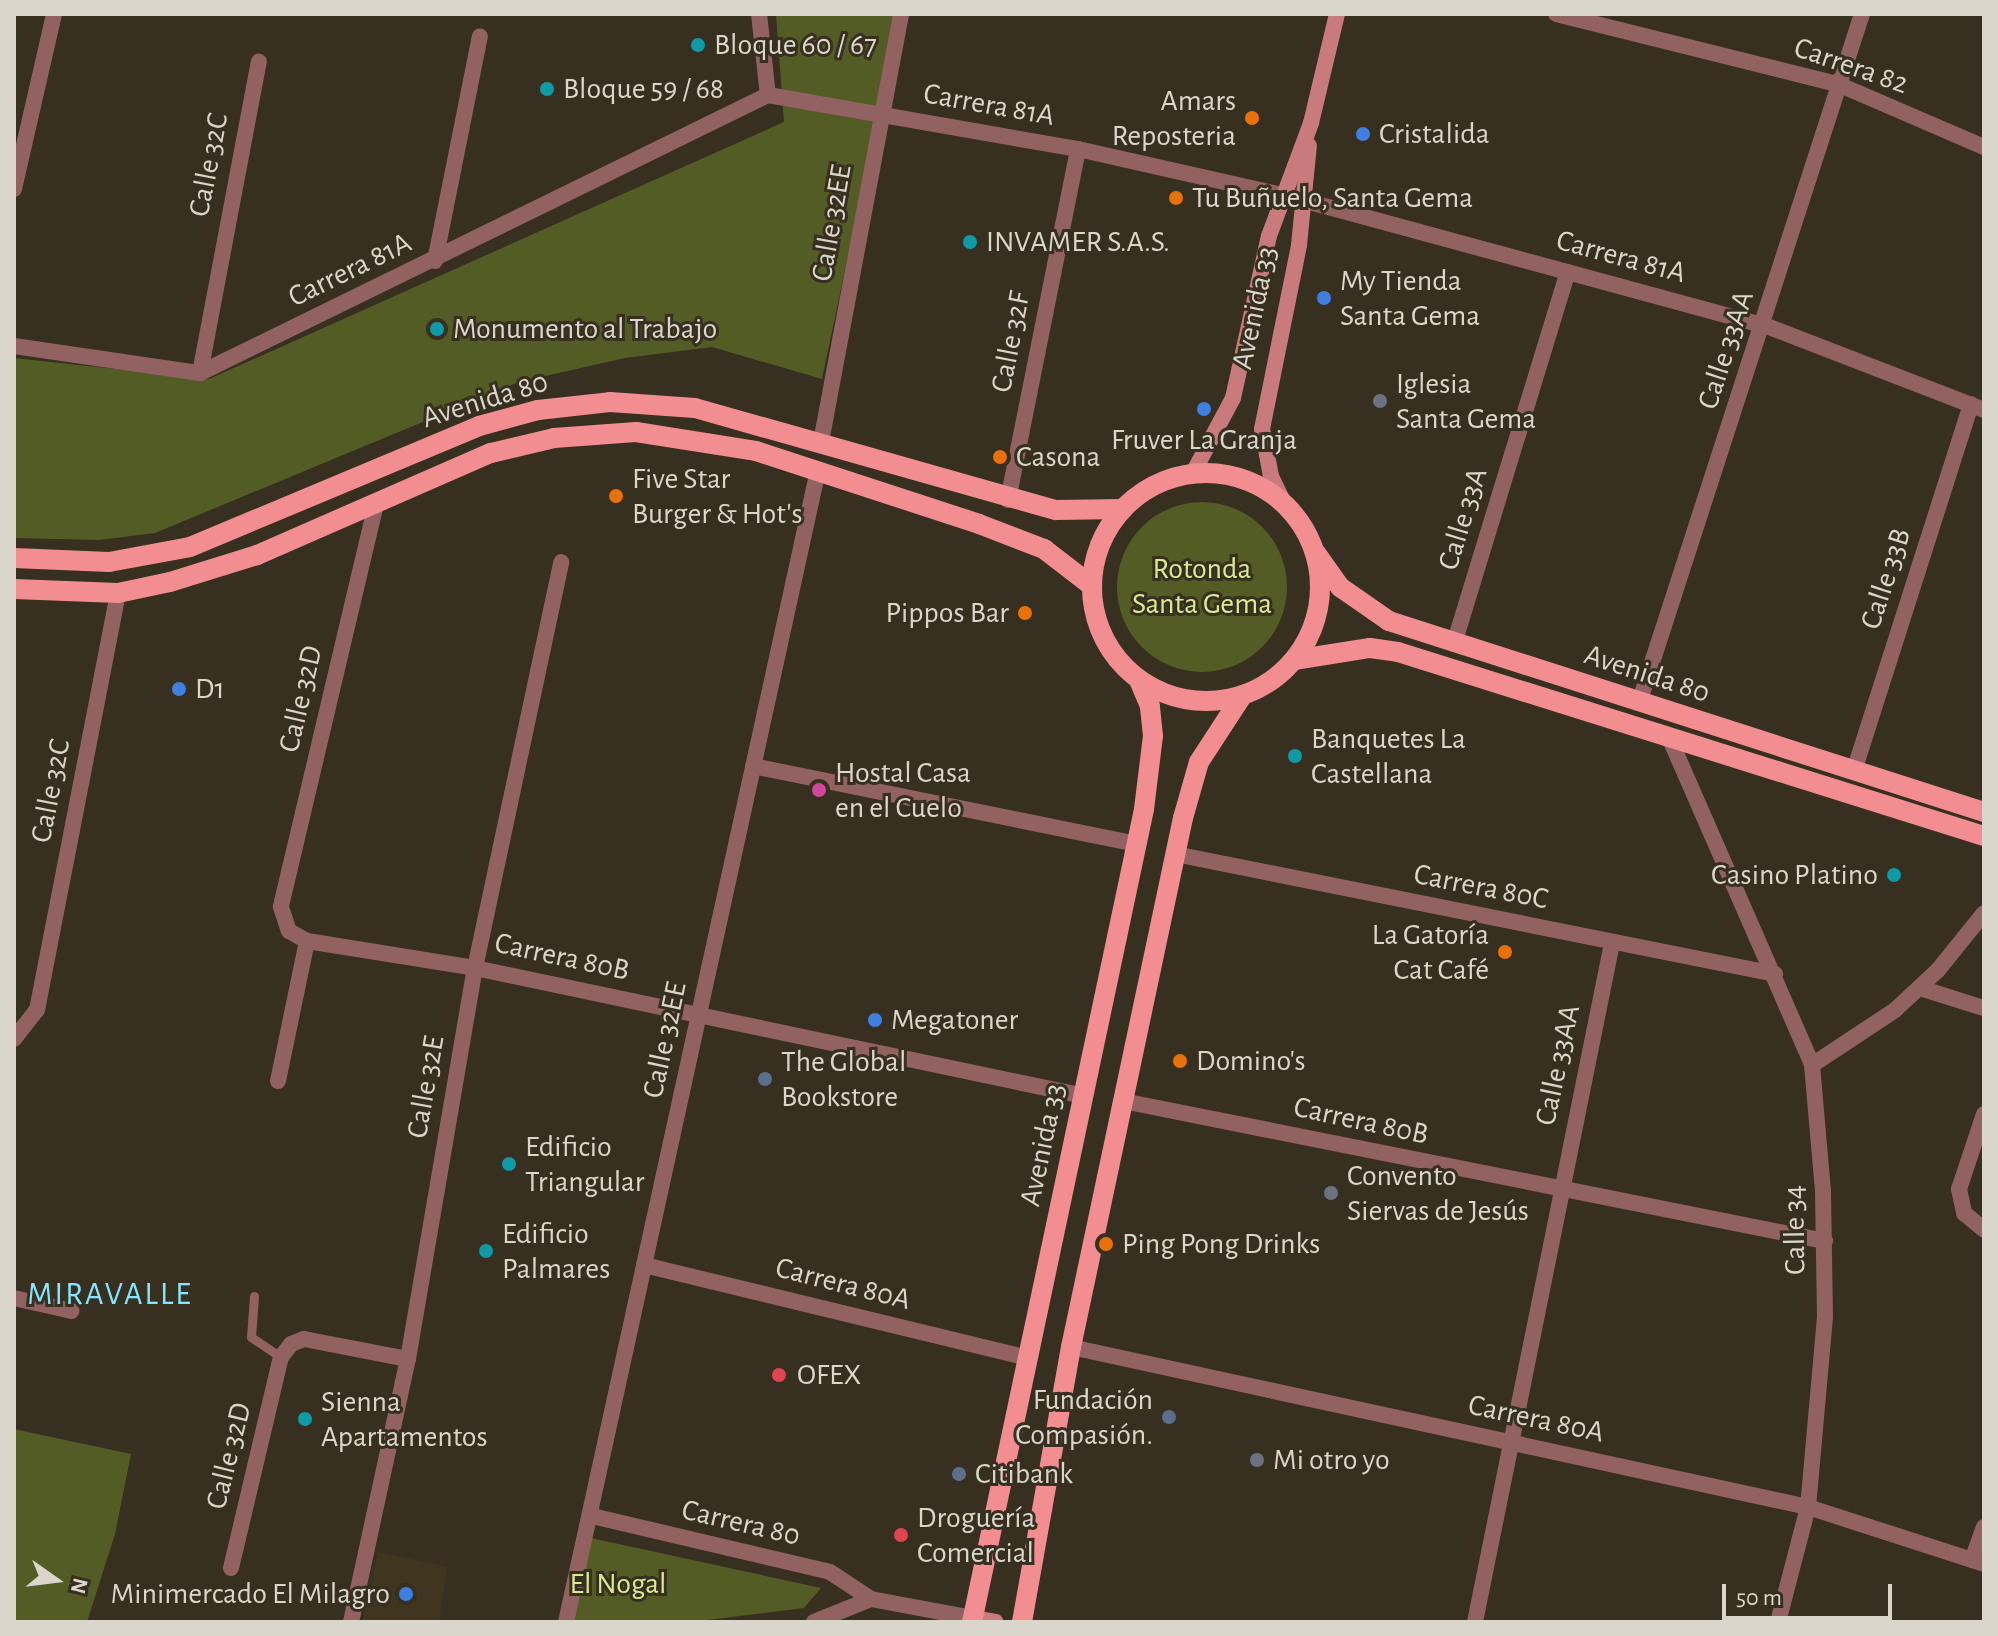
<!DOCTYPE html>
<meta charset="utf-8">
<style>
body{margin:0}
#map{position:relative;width:1998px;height:1636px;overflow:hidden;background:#372f20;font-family:"Alegreya Sans",sans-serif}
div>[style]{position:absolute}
.built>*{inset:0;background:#40351f}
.green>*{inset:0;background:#545c26}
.round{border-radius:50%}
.lane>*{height:9px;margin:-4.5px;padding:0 4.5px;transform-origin:4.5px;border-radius:4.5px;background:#926161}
.street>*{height:16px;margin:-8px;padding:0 8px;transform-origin:8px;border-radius:8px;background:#926161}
.secondary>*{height:16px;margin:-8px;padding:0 8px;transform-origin:8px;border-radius:8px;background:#c87a7c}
.primary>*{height:20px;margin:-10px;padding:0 10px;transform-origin:10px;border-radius:10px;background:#f28e91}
.primary>.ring{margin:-10px;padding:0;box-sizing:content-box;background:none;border:20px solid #f28e91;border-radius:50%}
.dots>*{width:22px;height:22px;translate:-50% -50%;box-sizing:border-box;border:4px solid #372f20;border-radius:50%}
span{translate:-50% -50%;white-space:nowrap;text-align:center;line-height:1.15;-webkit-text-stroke:6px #372f20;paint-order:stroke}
.poi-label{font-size:30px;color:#dbd6cc}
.left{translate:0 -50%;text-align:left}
.right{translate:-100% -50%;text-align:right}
.street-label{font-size:30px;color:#dbd6cc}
.park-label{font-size:30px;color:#daea91}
.neighbourhood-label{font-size:32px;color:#81e6fe;letter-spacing:2px}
.frame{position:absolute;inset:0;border:16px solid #dbd6cc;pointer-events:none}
.north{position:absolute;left:16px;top:1540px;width:80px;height:80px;-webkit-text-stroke:6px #372f20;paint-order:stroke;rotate:104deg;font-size:22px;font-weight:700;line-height:32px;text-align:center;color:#dbd6cc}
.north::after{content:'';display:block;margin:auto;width:28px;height:36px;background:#dbd6cc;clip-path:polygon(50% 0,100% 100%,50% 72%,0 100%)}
.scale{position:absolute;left:1722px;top:1584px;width:170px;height:36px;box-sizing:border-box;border:4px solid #dbd6cc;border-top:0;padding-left:10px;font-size:24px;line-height:28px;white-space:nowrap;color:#dbd6cc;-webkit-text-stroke:6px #372f20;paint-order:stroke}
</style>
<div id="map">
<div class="built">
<div style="clip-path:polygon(378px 1552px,447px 1567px,439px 1622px,362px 1622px)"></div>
</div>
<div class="green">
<div style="clip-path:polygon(776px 14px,899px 14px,822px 379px,712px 347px,625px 358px,519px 382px,155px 533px,99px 540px,14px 538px,14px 358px,209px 379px,784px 122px)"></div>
<div class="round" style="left:1117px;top:502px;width:170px;height:170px"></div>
<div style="clip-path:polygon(14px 1429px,131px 1454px,115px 1534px,87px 1622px,14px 1622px)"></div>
<div style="clip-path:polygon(591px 1538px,821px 1588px,804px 1608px,691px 1622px,566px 1622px)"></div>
</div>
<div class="lane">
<div style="left:254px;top:1296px;width:41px;rotate:94.2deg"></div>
<div style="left:251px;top:1337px;width:36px;rotate:34deg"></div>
</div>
<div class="street">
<div style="left:759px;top:14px;width:81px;rotate:83.7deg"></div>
<div style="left:1556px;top:14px;width:293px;rotate:14deg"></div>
<div style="left:1840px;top:85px;width:157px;rotate:23.3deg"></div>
<div style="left:14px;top:189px;width:180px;rotate:-77.1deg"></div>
<div style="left:435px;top:261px;width:229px;rotate:-78.7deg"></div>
<div style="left:14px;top:346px;width:188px;rotate:8.3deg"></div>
<div style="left:200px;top:373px;width:632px;rotate:-26.08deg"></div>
<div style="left:768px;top:95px;width:315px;rotate:9.9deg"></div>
<div style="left:1078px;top:149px;width:222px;rotate:12.7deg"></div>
<div style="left:1295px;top:198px;width:486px;rotate:15.2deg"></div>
<div style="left:1764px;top:325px;width:236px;rotate:21.1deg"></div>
<div style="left:200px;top:373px;width:317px;rotate:-79.3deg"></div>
<div style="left:821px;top:442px;width:435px;rotate:-79.4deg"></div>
<div style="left:1008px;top:500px;width:358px;rotate:-78.7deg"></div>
<div style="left:376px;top:504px;width:414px;rotate:103.3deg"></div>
<div style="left:281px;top:907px;width:25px;rotate:72deg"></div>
<div style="left:289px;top:931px;width:21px;rotate:29deg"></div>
<div style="left:307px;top:941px;width:170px;rotate:9.1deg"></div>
<div style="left:475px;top:968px;width:622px;rotate:11.87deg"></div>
<div style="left:1454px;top:644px;width:389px;rotate:-73deg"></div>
<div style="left:1639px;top:703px;width:724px;rotate:-72.07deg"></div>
<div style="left:1669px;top:737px;width:358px;rotate:66.4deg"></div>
<div style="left:1812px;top:1065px;width:126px;rotate:85deg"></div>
<div style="left:1823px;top:1191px;width:126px;rotate:89.1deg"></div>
<div style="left:1825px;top:1317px;width:191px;rotate:95.1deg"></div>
<div style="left:1808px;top:1507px;width:119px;rotate:104.6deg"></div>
<div style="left:753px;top:766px;width:391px;rotate:11.5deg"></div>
<div style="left:1854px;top:771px;width:385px;rotate:-72.3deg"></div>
<div style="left:1175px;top:854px;width:612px;rotate:11.31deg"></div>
<div style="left:1920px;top:988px;width:67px;rotate:17.4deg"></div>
<div style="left:14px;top:1039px;width:37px;rotate:-52deg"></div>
<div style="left:37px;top:1010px;width:425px;rotate:-79deg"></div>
<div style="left:1812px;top:1065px;width:100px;rotate:-33.5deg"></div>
<div style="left:1895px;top:1010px;width:59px;rotate:-42.9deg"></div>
<div style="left:1938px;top:970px;width:73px;rotate:-51.1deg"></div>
<div style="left:278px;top:1081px;width:143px;rotate:-78.3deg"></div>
<div style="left:1123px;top:1101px;width:716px;rotate:11.28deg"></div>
<div style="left:1984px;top:1114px;width:79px;rotate:108.4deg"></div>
<div style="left:1959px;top:1189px;width:25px;rotate:78deg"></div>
<div style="left:1964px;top:1213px;width:26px;rotate:40deg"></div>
<div style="left:644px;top:1265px;width:395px;rotate:13.6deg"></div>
<div style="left:14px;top:1298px;width:59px;rotate:12.6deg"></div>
<div style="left:1071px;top:1347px;width:754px;rotate:12.25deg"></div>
<div style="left:1808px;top:1507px;width:185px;rotate:17.9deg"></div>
<div style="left:592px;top:1516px;width:244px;rotate:13.2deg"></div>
<div style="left:830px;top:1572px;width:49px;rotate:33.4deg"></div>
<div style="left:1972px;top:1560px;width:35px;rotate:-70deg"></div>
<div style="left:231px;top:1568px;width:217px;rotate:-76.7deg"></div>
<div style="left:281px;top:1357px;width:16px;rotate:-52deg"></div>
<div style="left:291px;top:1344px;width:14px;rotate:-21deg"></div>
<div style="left:304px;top:1339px;width:106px;rotate:10.9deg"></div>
<div style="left:351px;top:1622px;width:269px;rotate:-77.8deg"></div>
<div style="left:408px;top:1359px;width:397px;rotate:-80.3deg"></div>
<div style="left:475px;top:968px;width:415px;rotate:-78deg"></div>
<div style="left:566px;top:1622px;width:1179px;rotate:-77.66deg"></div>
<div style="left:814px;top:1622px;width:61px;rotate:-22deg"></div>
<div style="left:871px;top:1599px;width:104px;rotate:10.6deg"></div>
<div style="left:1475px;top:1622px;width:693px;rotate:-78.59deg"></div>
</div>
<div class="secondary">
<div style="left:1193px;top:473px;width:85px;rotate:-61.9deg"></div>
<div style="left:1233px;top:398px;width:166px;rotate:-77.5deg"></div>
<div style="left:1269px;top:236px;width:121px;rotate:-69.6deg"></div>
<div style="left:1311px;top:123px;width:112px;rotate:-76.6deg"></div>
<div style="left:1283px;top:501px;width:28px;rotate:-116deg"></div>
<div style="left:1271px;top:476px;width:48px;rotate:-100.8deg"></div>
<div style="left:1262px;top:429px;width:188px;rotate:-78.6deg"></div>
<div style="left:1299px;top:245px;width:100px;rotate:-84.3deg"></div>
<div style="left:973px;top:1618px;width:23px;rotate:10deg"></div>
</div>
<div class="primary">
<div class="ring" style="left:1092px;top:473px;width:208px;height:208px"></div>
<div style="left:1316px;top:553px;width:42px;rotate:54.8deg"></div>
<div style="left:1340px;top:587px;width:60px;rotate:34.8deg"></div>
<div style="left:1389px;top:621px;width:625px;rotate:17.8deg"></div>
<div style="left:14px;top:558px;width:95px;rotate:2.4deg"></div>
<div style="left:109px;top:562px;width:82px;rotate:-10.5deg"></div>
<div style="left:190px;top:547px;width:313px;rotate:-22.7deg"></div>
<div style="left:479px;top:426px;width:61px;rotate:-15.2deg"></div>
<div style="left:538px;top:410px;width:72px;rotate:-6.3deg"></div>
<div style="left:610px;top:402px;width:85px;rotate:4deg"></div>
<div style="left:695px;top:408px;width:375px;rotate:15.8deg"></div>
<div style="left:1056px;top:510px;width:67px;rotate:-0.9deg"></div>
<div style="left:14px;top:589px;width:104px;rotate:2.2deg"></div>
<div style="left:118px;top:593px;width:53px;rotate:-11.9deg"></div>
<div style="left:170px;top:582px;width:91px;rotate:-17.2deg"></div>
<div style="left:257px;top:555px;width:255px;rotate:-23.6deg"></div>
<div style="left:491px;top:453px;width:65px;rotate:-13.4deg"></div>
<div style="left:554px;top:438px;width:82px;rotate:-4.2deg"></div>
<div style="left:636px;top:432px;width:121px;rotate:9deg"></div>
<div style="left:756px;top:451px;width:235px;rotate:18.1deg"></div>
<div style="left:979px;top:524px;width:70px;rotate:21deg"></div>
<div style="left:1044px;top:549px;width:61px;rotate:37.6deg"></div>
<div style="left:1294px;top:660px;width:77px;rotate:-9deg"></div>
<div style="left:1370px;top:648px;width:28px;rotate:8deg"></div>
<div style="left:1398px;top:652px;width:614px;rotate:17.43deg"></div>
<div style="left:972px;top:1622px;width:831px;rotate:-78.05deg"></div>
<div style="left:1144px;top:809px;width:74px;rotate:-83deg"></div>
<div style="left:1153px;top:736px;width:30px;rotate:-96deg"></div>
<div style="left:1150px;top:706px;width:28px;rotate:-113deg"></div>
<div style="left:1022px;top:1622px;width:279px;rotate:-79.9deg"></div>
<div style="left:1071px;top:1347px;width:541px;rotate:-78.05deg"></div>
<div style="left:1183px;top:818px;width:58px;rotate:-74.1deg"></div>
<div style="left:1199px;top:762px;width:79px;rotate:-56.9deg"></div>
</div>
<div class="dots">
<div style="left:698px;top:45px;background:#0f9aa8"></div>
<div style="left:547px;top:89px;background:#0f9aa8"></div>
<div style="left:1252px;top:118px;background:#e8710a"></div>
<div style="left:1363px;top:134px;background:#3f7fe0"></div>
<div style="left:1176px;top:198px;background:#e8710a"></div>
<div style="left:970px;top:242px;background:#0f9aa8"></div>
<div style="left:1324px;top:298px;background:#3f7fe0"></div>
<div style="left:437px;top:329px;background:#0f9aa8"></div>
<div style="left:1380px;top:401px;background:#6b7280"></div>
<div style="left:1204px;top:409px;background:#3f7fe0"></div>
<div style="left:1000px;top:457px;background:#e8710a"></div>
<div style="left:616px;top:496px;background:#e8710a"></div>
<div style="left:1025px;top:613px;background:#e8710a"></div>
<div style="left:179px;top:689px;background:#3f7fe0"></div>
<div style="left:1295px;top:756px;background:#0f9aa8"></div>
<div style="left:819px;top:790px;background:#d1479c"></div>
<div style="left:1894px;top:875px;background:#0f9aa8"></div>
<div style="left:1505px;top:952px;background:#e8710a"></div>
<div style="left:875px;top:1020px;background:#3f7fe0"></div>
<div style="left:1180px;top:1061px;background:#e8710a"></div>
<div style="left:765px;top:1079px;background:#5c6f8a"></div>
<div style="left:509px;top:1164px;background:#0f9aa8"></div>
<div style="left:1331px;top:1193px;background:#6b7280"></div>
<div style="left:1106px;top:1244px;background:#e8710a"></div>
<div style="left:486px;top:1251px;background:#0f9aa8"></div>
<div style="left:779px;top:1375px;background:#e0444e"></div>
<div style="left:1169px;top:1417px;background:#5c6f8a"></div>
<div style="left:305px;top:1419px;background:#0f9aa8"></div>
<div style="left:1257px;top:1460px;background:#6b7280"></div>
<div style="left:959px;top:1474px;background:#5c6f8a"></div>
<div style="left:901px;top:1535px;background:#e0444e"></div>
<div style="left:406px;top:1594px;background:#3f7fe0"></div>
</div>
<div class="poi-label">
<span class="left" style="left:714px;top:45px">Bloque 60 / 67</span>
<span class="left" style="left:563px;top:89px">Bloque 59 / 68</span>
<span class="right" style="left:1236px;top:118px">Amars<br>Reposteria</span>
<span class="left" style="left:1379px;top:134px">Cristalida</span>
<span class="left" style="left:1192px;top:198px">Tu Buñuelo, Santa Gema</span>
<span class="left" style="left:986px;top:242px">INVAMER S.A.S.</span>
<span class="left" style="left:1340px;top:298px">My Tienda<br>Santa Gema</span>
<span class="left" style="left:453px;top:329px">Monumento al Trabajo</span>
<span class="left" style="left:1396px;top:401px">Iglesia<br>Santa Gema</span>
<span style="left:1204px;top:440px">Fruver La Granja</span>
<span class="left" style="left:1016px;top:457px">Casona</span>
<span class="left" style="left:632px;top:496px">Five Star<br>Burger &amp; Hot's</span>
<span class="right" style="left:1009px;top:613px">Pippos Bar</span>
<span class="left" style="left:195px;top:689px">D1</span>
<span class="left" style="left:1311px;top:756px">Banquetes La<br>Castellana</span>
<span class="left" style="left:835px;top:790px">Hostal Casa<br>en el Cuelo</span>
<span class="right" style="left:1878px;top:875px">Casino Platino</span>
<span class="right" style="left:1489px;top:952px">La Gatoría<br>Cat Café</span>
<span class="left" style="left:891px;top:1020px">Megatoner</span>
<span class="left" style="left:1196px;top:1061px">Domino's</span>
<span class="left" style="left:781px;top:1079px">The Global<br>Bookstore</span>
<span class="left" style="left:525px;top:1164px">Edificio<br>Triangular</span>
<span class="left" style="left:1347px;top:1193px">Convento<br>Siervas de Jesús</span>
<span class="left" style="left:502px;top:1251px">Edificio<br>Palmares</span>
<span class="left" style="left:1122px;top:1244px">Ping Pong Drinks</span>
<span class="left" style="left:797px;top:1375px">OFEX</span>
<span class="right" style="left:1153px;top:1417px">Fundación<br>Compasión.</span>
<span class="left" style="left:321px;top:1419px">Sienna<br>Apartamentos</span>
<span class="left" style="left:1273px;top:1460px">Mi otro yo</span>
<span class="left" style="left:975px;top:1474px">Citibank</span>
<span class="left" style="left:917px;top:1535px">Droguería<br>Comercial</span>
<span class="right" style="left:390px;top:1594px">Minimercado El Milagro</span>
</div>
<div class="street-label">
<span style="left:1851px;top:66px;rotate:19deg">Carrera 82</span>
<span style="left:989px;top:105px;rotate:10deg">Carrera 81A</span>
<span style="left:209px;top:165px;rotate:-79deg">Calle 32C</span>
<span style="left:832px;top:223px;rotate:-80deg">Calle 32EE</span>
<span style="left:1621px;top:257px;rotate:15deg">Carrera 81A</span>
<span style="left:350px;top:270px;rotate:-26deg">Carrera 81A</span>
<span style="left:1255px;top:308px;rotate:-78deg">Avenida 33</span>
<span style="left:1011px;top:342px;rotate:-79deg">Calle 32F</span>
<span style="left:1726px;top:350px;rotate:-72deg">Calle 33AA</span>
<span style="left:485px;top:400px;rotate:-17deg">Avenida 80</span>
<span style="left:1463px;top:519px;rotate:-73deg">Calle 33A</span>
<span style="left:1886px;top:579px;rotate:-72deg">Calle 33B</span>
<span style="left:1647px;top:674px;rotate:18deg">Avenida 80</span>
<span style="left:301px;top:699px;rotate:-77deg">Calle 32D</span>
<span style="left:51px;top:791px;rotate:-79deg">Calle 32C</span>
<span style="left:1481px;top:887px;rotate:11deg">Carrera 80C</span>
<span style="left:562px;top:957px;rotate:12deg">Carrera 80B</span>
<span style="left:665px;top:1040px;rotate:-78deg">Calle 32EE</span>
<span style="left:1558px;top:1065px;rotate:-78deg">Calle 33AA</span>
<span style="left:426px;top:1087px;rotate:-80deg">Calle 32E</span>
<span style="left:1361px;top:1121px;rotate:12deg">Carrera 80B</span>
<span style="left:1043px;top:1145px;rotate:-78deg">Avenida 33</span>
<span style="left:1795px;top:1230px;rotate:-91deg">Calle 34</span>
<span style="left:843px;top:1284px;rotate:14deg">Carrera 80A</span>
<span style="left:1536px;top:1419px;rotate:12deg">Carrera 80A</span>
<span style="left:229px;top:1456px;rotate:-76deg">Calle 32D</span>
<span style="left:741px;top:1523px;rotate:13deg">Carrera 80</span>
</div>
<div class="park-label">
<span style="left:1202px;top:586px">Rotonda<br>Santa Gema</span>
<span style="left:618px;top:1584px">El Nogal</span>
</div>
<div class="neighbourhood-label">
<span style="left:110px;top:1294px">MIRAVALLE</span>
</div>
<div class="frame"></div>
<div class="north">N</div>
<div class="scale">50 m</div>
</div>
